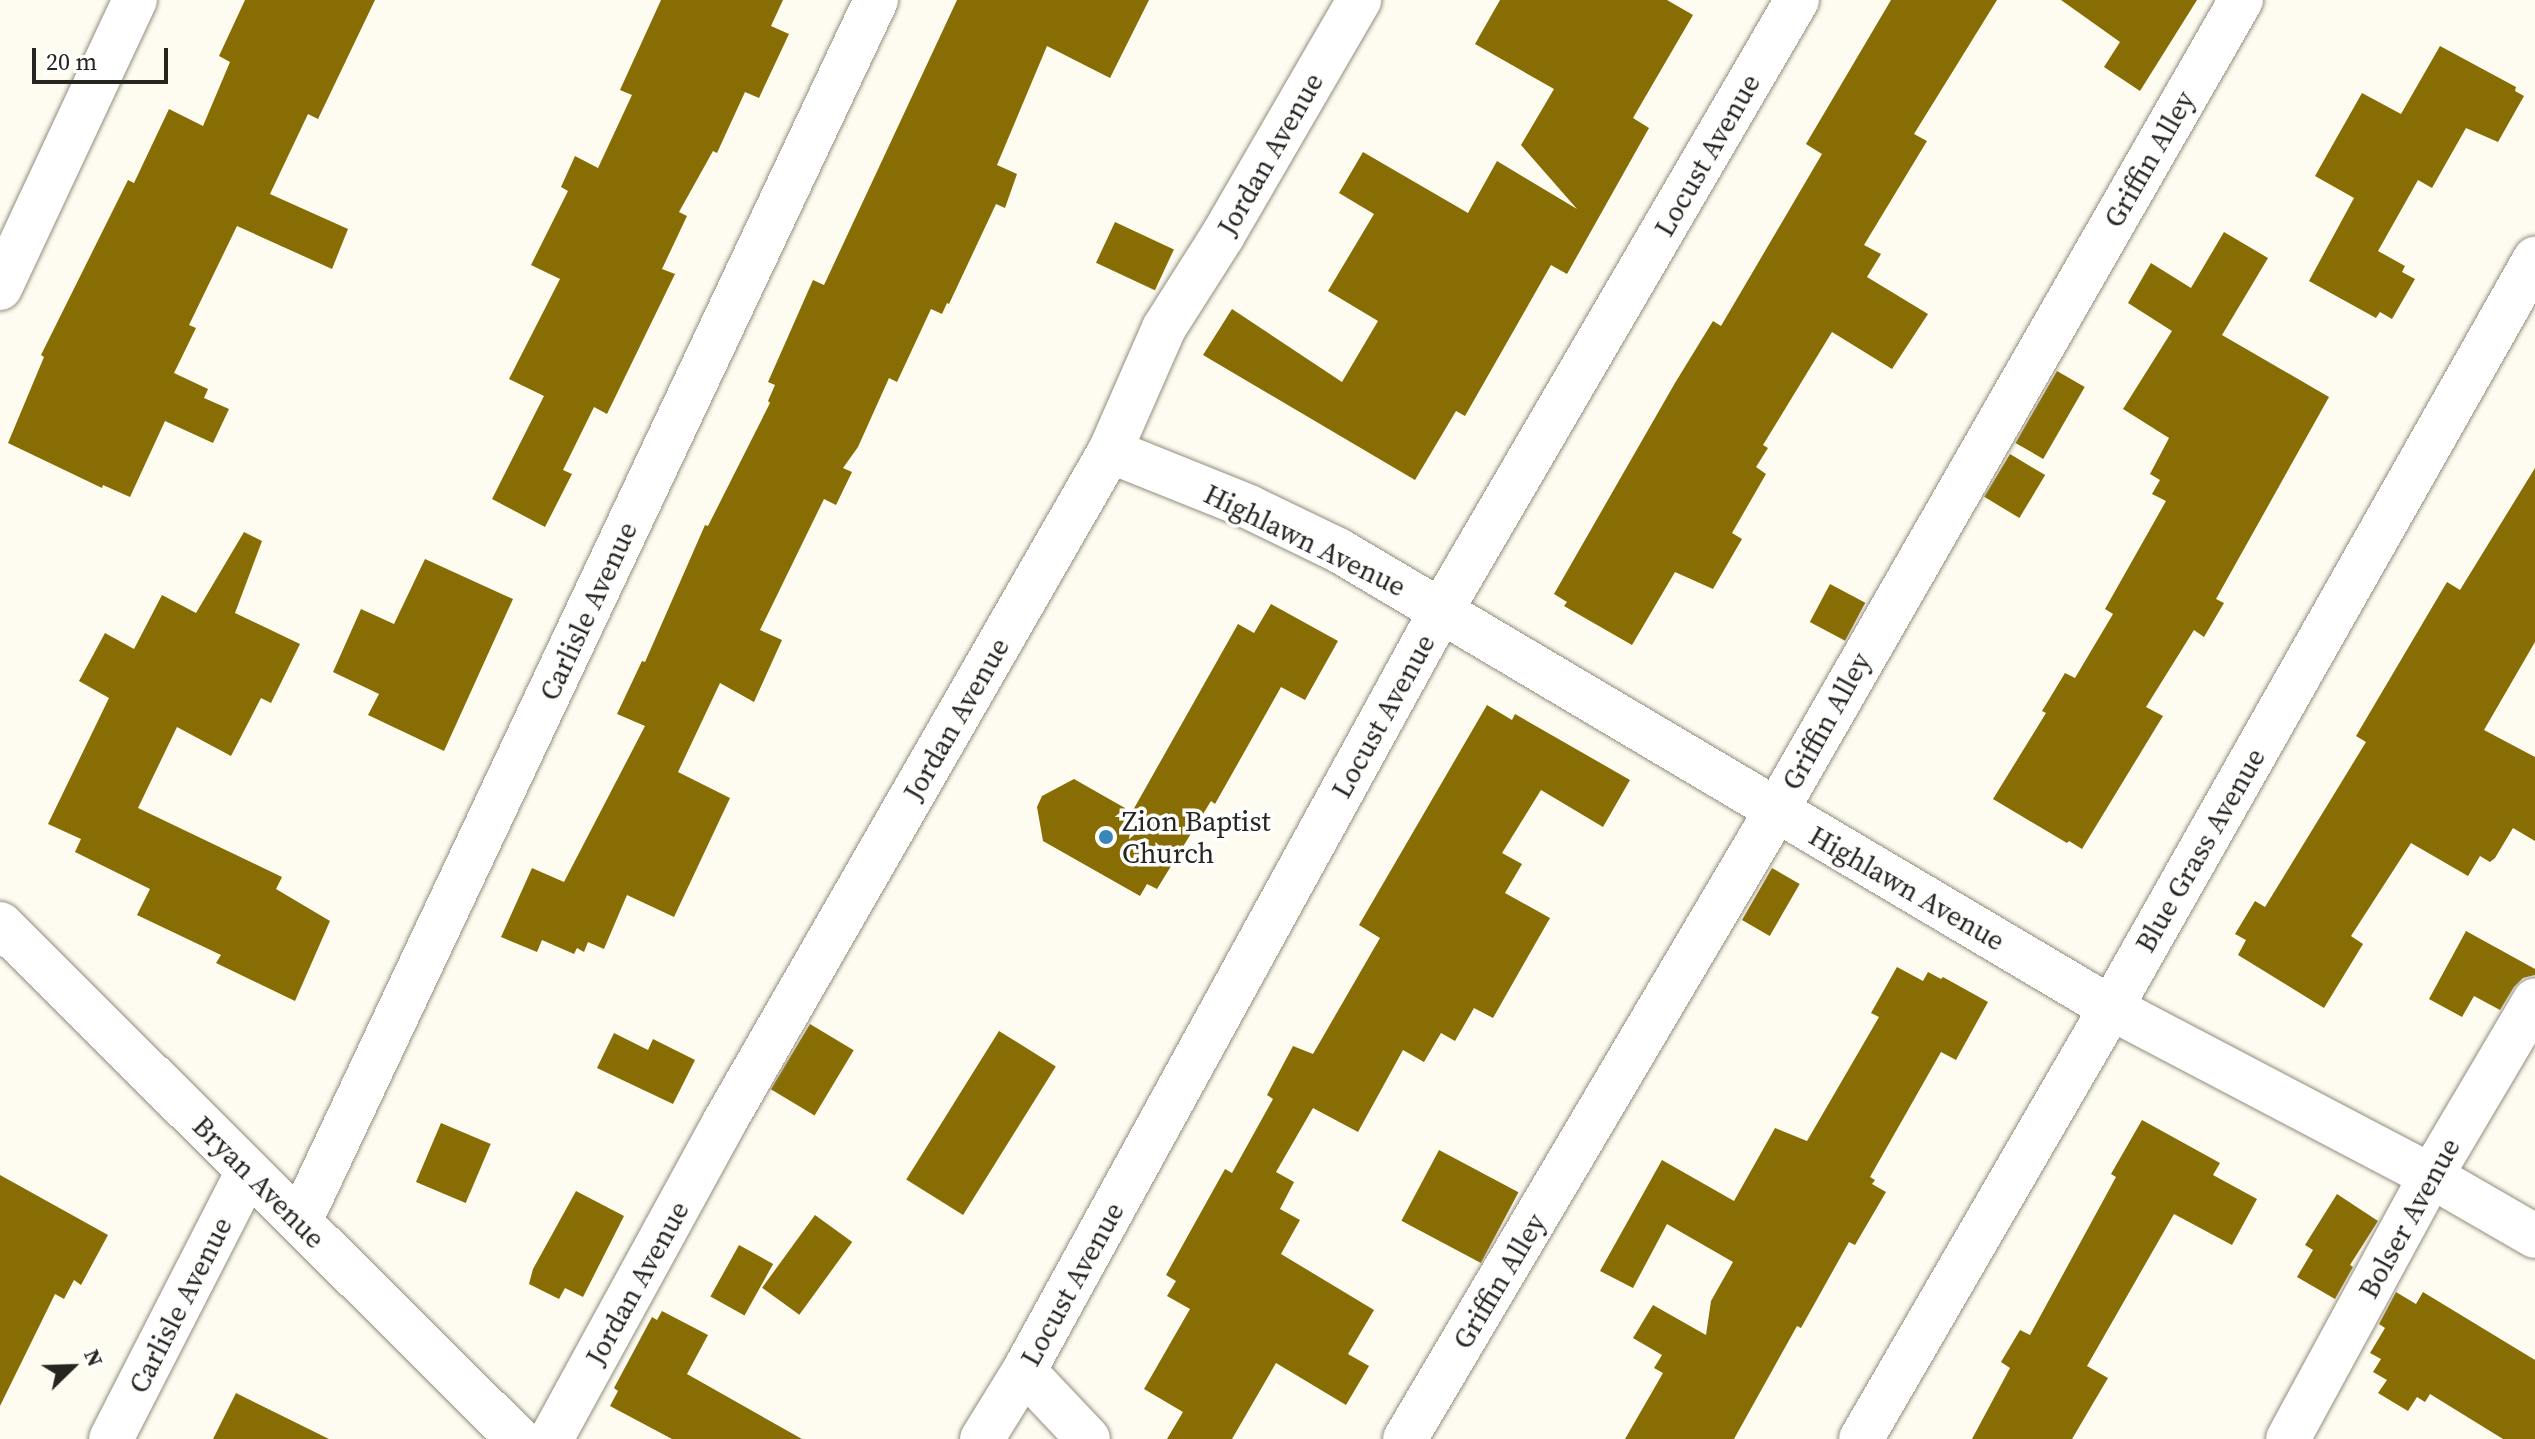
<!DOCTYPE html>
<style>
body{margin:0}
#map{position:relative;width:2535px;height:1439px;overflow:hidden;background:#fefbf1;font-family:"Source Serif 4",serif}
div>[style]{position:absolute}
.building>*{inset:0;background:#886d04;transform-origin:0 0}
.roads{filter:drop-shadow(0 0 2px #928d7d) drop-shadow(0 0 2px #928d7d)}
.minor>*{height:44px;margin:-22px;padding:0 22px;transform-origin:22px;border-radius:22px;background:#fff}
.tertiary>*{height:44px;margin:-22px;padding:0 22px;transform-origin:22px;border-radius:22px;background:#fff}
.dots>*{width:22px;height:22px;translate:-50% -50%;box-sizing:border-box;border:4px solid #fff;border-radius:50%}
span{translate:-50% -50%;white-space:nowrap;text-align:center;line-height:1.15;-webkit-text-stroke:7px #fff;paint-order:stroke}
.street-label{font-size:28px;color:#27251f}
.poi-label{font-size:28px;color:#27251f}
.left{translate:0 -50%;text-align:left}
.north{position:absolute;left:32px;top:1327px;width:80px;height:80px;-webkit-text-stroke:6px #fff;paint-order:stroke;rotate:67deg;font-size:22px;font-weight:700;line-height:32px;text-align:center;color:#27251f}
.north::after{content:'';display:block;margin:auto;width:28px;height:36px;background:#27251f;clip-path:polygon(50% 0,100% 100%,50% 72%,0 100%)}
.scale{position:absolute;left:32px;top:48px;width:136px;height:36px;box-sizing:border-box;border:4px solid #27251f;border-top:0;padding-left:10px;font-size:24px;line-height:28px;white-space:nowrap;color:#27251f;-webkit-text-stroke:6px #fff;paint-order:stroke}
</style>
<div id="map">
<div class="building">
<div style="clip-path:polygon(245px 0,375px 0,318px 119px,308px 114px,270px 194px,348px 229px,332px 269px,237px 226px,189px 325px,196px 328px,174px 373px,208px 389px,204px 398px,229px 409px,213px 443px,165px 421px,130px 497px,103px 485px,102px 488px,8px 443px,44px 357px,41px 355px,128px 180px,134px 183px,169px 109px,203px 126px,230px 62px,219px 56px)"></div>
<div style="clip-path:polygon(661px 0,783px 0,771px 26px,789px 34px,759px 98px,745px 92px,717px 153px,713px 151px,679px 212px,687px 216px,662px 269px,675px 274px,607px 414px,594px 407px,563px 470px,572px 474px,545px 527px,492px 499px,544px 396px,509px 379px,560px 279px,531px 265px,568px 191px,561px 187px,575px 156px,598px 168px,632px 95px,620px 90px)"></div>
<div style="clip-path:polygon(957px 0,1149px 0,1110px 78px,1047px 46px,997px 165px,1017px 174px,1005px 208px,996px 204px,949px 304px,947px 303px,942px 314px,931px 309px,897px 382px,889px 378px,858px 447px,843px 468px,852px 472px,836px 505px,824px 499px,760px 630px,782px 640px,754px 702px,720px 683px,678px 772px,730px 798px,674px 917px,627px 895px,604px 949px,588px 942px,584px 952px,577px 948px,574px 954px,542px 940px,537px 952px,501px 937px,532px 868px,564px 882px,645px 726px,617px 714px,642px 661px,645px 662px,705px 525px,708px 526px,770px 403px,768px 401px,775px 385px,768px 382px,813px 280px,824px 285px)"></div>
<div style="clip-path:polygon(1500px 0,1667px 0,1693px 15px,1633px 118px,1649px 128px,1567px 274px,1551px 265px,1465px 416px,1456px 411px,1415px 480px,1203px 355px,1232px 309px,1342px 382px,1378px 321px,1328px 291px,1374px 214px,1339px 193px,1363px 152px,1468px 213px,1497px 161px,1577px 209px,1521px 145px,1554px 89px,1475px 44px)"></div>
<div style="clip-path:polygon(1891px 0,1997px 0,1914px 134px,1927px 141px,1864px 245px,1881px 254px,1867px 277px,1928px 314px,1892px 369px,1832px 332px,1763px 445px,1768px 448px,1756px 467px,1766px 474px,1732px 533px,1742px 539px,1713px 589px,1675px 572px,1632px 645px,1564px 606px,1567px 602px,1554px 594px,1675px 383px,1713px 321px,1721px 326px,1822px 154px,1806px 144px)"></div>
<div style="clip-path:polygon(2061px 0,2197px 0,2140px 91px,2104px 67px,2120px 42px)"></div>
<div style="clip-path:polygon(2440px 46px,2516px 87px,2515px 91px,2524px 96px,2498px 142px,2466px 128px,2432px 188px,2418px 180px,2378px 251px,2405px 266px,2402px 272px,2415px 279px,2392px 319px,2380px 312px,2376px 318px,2309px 281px,2354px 198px,2315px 176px,2362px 93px,2401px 114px)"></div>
<div style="left:1115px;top:222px;width:65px;height:45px;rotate:25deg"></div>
<div style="clip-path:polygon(2224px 232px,2268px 258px,2222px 335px,2329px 397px,2216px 599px,2224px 603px,2204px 637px,2194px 630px,2146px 707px,2163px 716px,2082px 849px,2069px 841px,2067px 843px,1993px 799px,2046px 713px,2042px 711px,2065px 673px,2075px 678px,2113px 614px,2105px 609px,2166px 501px,2152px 494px,2160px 480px,2150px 474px,2169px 438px,2123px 409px,2172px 331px,2128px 303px,2151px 263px,2191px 288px)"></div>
<div style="left:2057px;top:371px;width:32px;height:83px;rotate:30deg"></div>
<div style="left:2010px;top:454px;width:41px;height:50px;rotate:31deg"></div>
<div style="clip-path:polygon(2535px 468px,2535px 642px,2484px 730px,2535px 757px,2535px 841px,2513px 828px,2495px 858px,2490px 862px,2480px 856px,2468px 876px,2411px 843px,2351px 936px,2363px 944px,2324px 1008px,2238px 955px,2246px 940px,2235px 934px,2255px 901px,2265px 907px,2366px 742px,2356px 736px,2447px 582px,2460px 590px)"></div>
<div style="clip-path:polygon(244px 532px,262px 541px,235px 613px,300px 644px,271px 703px,261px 698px,231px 756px,177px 727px,138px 808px,282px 877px,276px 889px,330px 921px,295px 1001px,216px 963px,221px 955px,137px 915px,150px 889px,75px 852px,81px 839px,48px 824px,109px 698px,79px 681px,105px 633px,134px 649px,162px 595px,196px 613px)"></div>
<div style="clip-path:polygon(425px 559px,513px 599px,444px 751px,368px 715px,379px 694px,333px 672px,361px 609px,394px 624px)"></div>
<div style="left:1830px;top:584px;width:40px;height:43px;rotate:28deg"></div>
<div style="clip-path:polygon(1271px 604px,1338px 641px,1305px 700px,1281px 687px,1215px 804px,1211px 801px,1157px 889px,1147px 884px,1140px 896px,1043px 841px,1037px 807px,1042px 796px,1074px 779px,1132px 812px,1238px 624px,1254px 633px)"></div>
<div style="clip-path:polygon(1487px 705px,1512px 720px,1515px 714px,1630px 780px,1603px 827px,1541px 790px,1502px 853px,1522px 864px,1505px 893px,1550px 918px,1493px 1018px,1474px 1008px,1455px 1041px,1441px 1033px,1424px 1062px,1403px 1050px,1358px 1132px,1313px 1108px,1276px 1172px,1294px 1182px,1280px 1209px,1300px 1220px,1281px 1254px,1374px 1310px,1348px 1354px,1369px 1366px,1346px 1405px,1276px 1363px,1232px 1439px,1167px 1439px,1183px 1412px,1144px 1389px,1190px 1309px,1167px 1296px,1176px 1281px,1166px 1275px,1225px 1169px,1232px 1173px,1273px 1099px,1267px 1095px,1293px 1046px,1313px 1054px,1380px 938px,1359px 925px)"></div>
<div style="left:1772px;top:868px;width:32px;height:60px;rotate:30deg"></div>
<div style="clip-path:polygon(2466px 931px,2535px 969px,2535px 975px,2523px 978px,2514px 987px,2500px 1010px,2474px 996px,2462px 1017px,2429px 999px)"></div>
<div style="clip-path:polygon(1897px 967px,1923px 981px,1928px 972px,1941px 979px,1943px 977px,1988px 1002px,1956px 1060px,1941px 1052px,1870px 1177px,1875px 1180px,1872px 1184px,1886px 1192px,1855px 1245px,1849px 1242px,1801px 1328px,1797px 1326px,1734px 1439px,1625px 1439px,1663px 1373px,1654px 1368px,1662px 1355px,1633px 1338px,1653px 1305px,1706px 1335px,1711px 1301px,1733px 1262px,1667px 1224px,1633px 1288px,1600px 1271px,1662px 1160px,1734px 1201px,1775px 1128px,1807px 1141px,1879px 1017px,1871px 1013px)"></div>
<div style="left:810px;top:1024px;width:51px;height:76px;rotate:31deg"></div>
<div style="left:999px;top:1031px;width:67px;height:175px;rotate:32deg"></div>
<div style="clip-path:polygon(614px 1033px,648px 1050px,653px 1039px,695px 1060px,673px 1104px,597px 1068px)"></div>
<div style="clip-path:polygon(2142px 1120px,2220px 1163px,2213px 1175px,2257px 1199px,2232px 1245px,2174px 1214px,2087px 1366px,2108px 1378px,2072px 1439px,1972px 1439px,2010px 1368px,2001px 1362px,2020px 1330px,2030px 1335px,2116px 1177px,2111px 1174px)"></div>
<div style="left:441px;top:1123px;width:54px;height:64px;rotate:23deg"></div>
<div style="left:1439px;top:1150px;width:90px;height:80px;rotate:28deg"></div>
<div style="clip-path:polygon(0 1175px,108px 1235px,81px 1285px,74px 1280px,64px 1299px,55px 1294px,0 1406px)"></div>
<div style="clip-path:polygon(576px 1191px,624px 1216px,583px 1297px,565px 1288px,559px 1299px,529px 1284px,533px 1269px)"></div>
<div style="clip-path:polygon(2337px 1194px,2378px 1221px,2350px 1265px,2353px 1267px,2335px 1299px,2297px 1277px,2313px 1250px,2305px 1245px)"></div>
<div style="left:815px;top:1215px;width:46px;height:90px;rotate:36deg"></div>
<div style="left:739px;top:1245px;width:39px;height:59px;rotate:29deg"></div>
<div style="clip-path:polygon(2396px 1292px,2416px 1304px,2423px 1292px,2535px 1360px,2535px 1439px,2503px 1439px,2430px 1394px,2425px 1402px,2417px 1397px,2408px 1411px,2378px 1393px,2387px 1380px,2373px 1372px,2381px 1359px,2370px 1353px,2385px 1328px,2379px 1324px)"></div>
<div style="clip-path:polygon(662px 1311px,708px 1335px,687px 1374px,802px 1439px,672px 1439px,610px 1406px,618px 1391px,614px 1388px,652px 1317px,657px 1320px)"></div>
<div style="clip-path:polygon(236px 1393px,329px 1439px,213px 1439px)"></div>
</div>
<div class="roads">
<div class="minor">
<div style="left:0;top:288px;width:318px;rotate:-64.9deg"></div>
<div style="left:1110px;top:451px;width:150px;rotate:21.9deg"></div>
<div style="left:1249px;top:507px;width:99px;rotate:25.8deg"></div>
<div style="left:1338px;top:550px;width:898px;rotate:30.65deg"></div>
<div style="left:2111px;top:1008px;width:361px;rotate:27.7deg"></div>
<div style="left:2431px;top:1176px;width:120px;rotate:30deg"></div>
<div style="left:300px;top:1221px;width:1350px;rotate:-64.74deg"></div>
<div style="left:1024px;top:1371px;width:93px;rotate:46.7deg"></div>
<div style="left:111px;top:1439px;width:301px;rotate:-62.9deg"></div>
<div style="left:551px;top:1439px;width:362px;rotate:-61.3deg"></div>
<div style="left:725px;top:1121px;width:773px;rotate:-60.12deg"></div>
<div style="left:1110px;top:451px;width:134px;rotate:-66.3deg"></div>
<div style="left:1164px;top:328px;width:110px;rotate:-57.6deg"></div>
<div style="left:1223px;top:235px;width:272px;rotate:-59.9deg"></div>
<div style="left:982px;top:1439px;width:80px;rotate:-58.3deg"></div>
<div style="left:1024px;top:1371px;width:869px;rotate:-61.25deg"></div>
<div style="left:1442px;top:609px;width:705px;rotate:-59.76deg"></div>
<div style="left:1405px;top:1439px;width:729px;rotate:-59.43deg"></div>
<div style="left:1776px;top:811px;width:935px;rotate:-60.17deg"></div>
<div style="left:1861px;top:1439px;width:498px;rotate:-59.9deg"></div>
<div style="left:2111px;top:1008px;width:861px;rotate:-60.49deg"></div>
<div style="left:2288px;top:1439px;width:299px;rotate:-61.5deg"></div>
<div style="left:2431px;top:1176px;width:204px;rotate:-59.4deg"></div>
</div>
<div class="tertiary">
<div style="left:0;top:924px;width:730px;rotate:44.83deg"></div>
</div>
</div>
<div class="dots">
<div style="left:1106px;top:837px;background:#3986b9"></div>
</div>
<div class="street-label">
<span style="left:1270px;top:154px;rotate:-60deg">Jordan Avenue</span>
<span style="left:1707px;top:155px;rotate:-60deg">Locust Avenue</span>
<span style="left:2149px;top:159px;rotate:-60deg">Griffin Alley</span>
<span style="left:1305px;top:540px;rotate:26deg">Highlawn Avenue</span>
<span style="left:588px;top:611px;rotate:-65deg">Carlisle Avenue</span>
<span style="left:1383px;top:716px;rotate:-61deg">Locust Avenue</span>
<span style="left:956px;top:719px;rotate:-60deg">Jordan Avenue</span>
<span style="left:1826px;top:721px;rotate:-61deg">Griffin Alley</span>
<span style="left:2200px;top:850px;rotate:-60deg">Blue Grass Avenue</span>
<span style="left:1907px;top:888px;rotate:30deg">Highlawn Avenue</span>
<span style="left:259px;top:1182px;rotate:45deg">Bryan Avenue</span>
<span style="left:2409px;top:1218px;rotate:-61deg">Bolser Avenue</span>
<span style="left:1499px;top:1281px;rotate:-59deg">Griffin Alley</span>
<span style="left:637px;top:1283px;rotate:-61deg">Jordan Avenue</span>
<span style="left:1072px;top:1284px;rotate:-61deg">Locust Avenue</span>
<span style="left:180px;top:1305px;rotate:-63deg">Carlisle Avenue</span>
</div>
<div class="poi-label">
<span class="left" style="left:1122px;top:837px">Zion Baptist<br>Church</span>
</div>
<div class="north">N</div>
<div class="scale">20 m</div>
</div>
